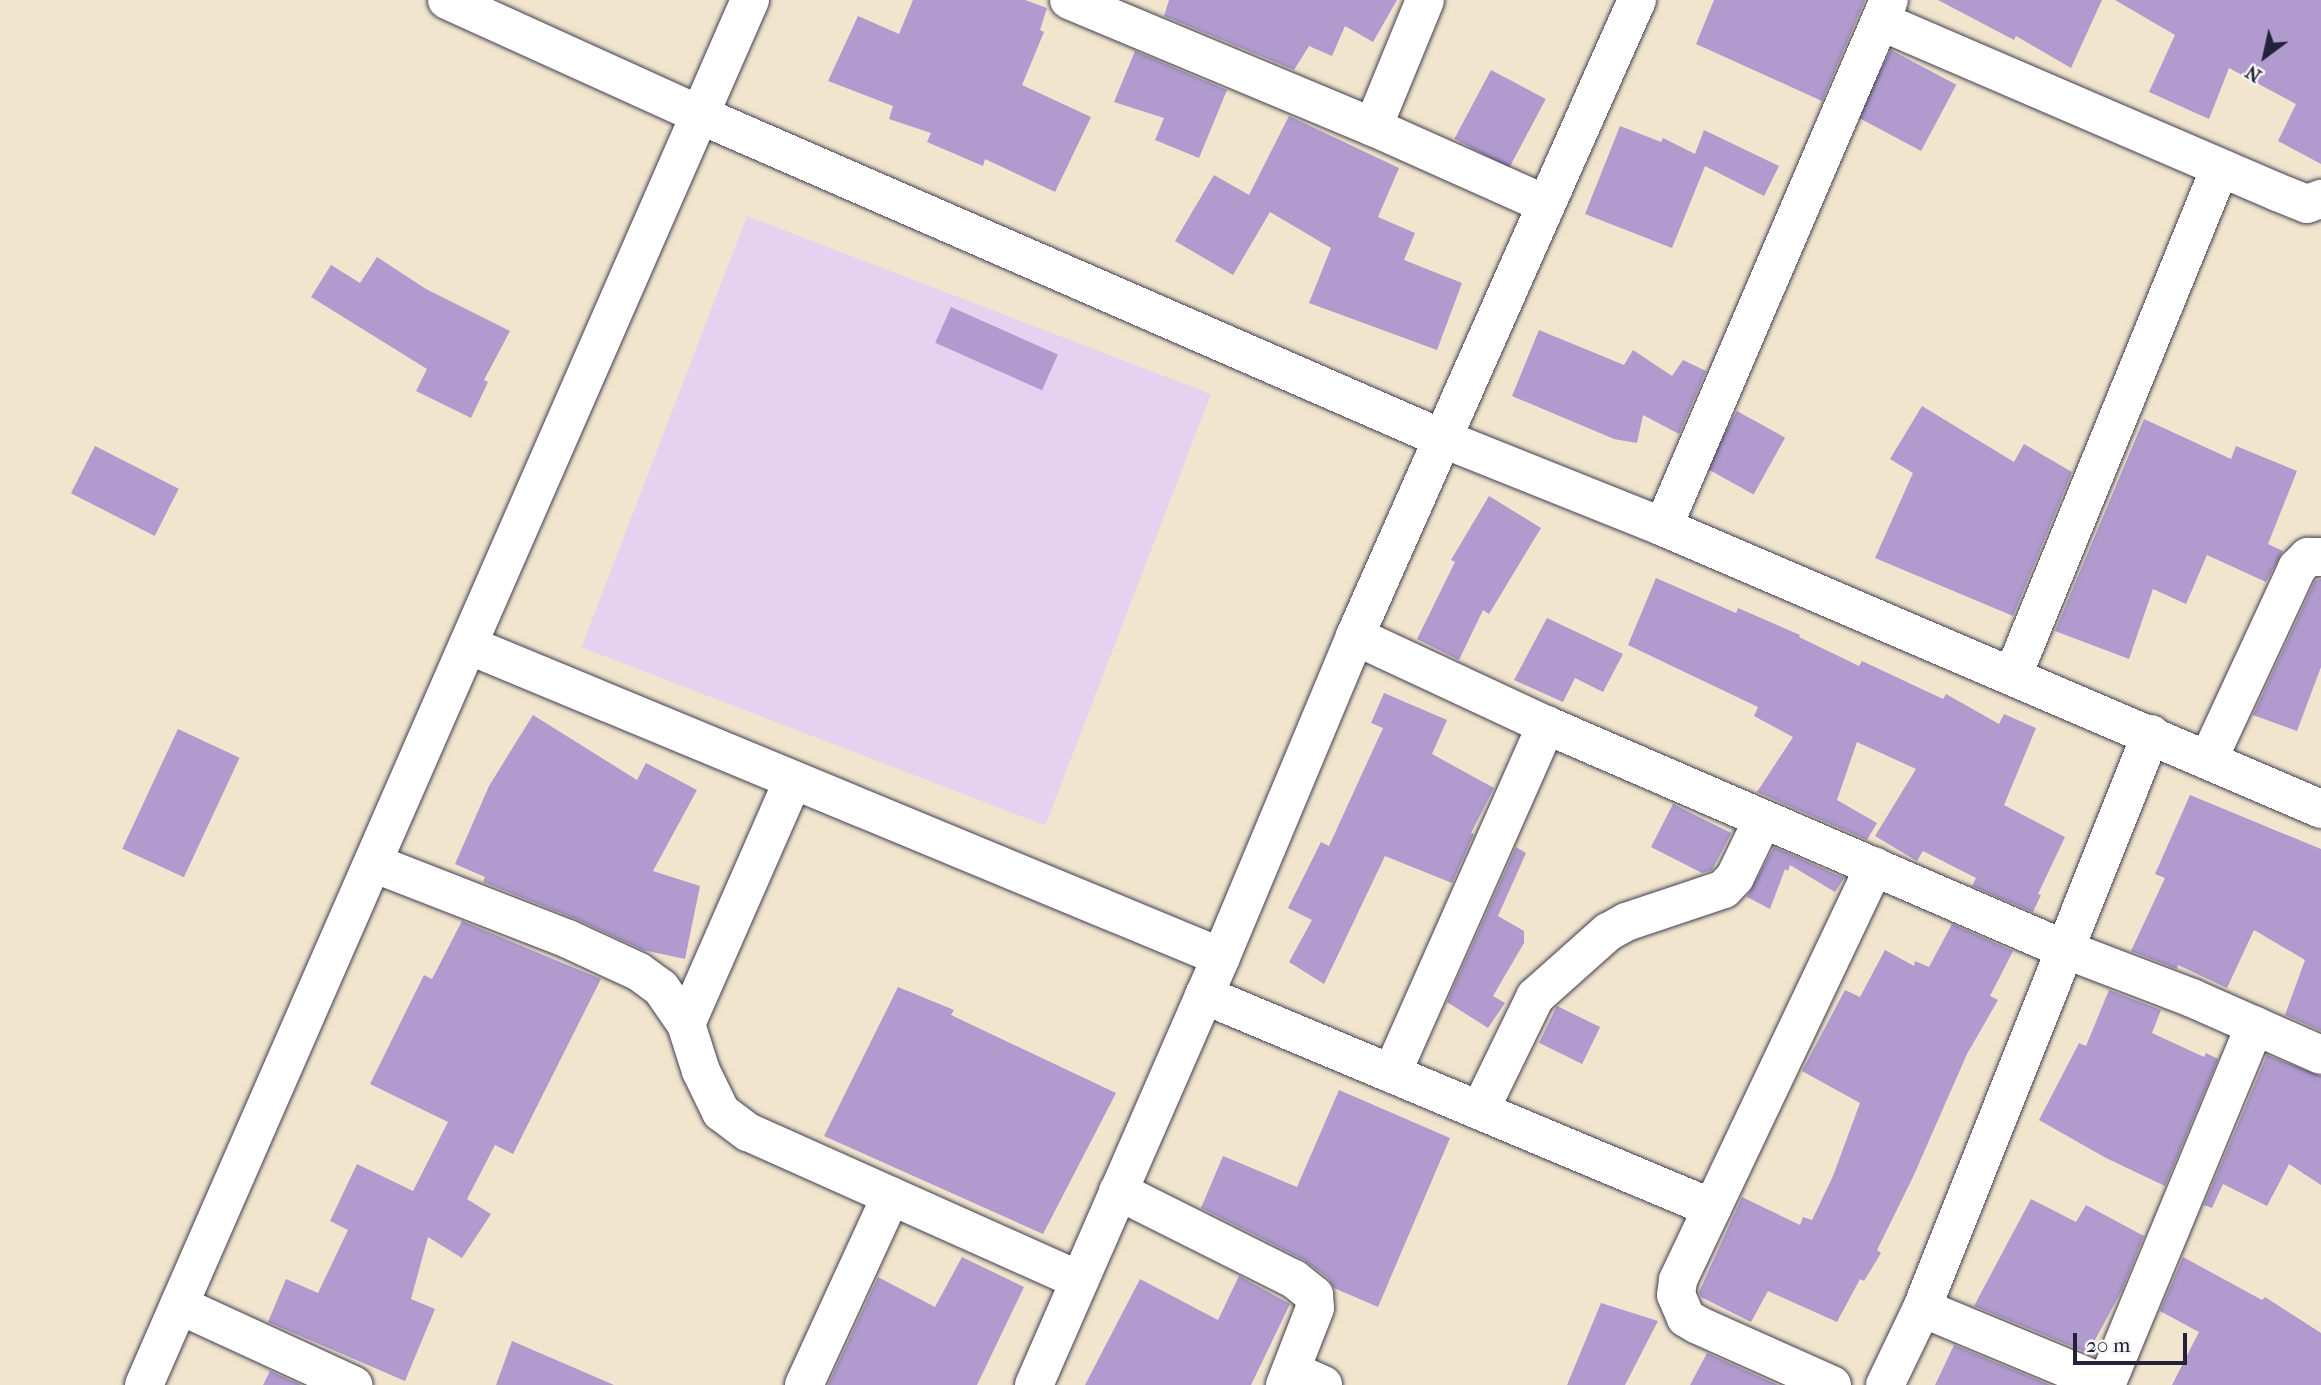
<!DOCTYPE html>
<style>
body{margin:0}
#map{position:relative;width:2321px;height:1385px;overflow:hidden;background:#f1e5ce;font-family:"IM FELL French Canon",serif}
div>[style]{position:absolute}
.built>*{inset:0;background:#e6d2f0;transform-origin:0 0}
.building>*{inset:0;background:#b19ace;transform-origin:0 0}
.roads{filter:drop-shadow(0 0 2px #413f51) drop-shadow(0 0 2px #413f51)}
.minor>*{height:38px;margin:-19px;padding:0 19px;transform-origin:19px;border-radius:19px;background:#fff}
span{translate:-50% -50%;white-space:nowrap;text-align:center;line-height:1.15;-webkit-text-stroke:7px #f6f6f2;paint-order:stroke}
.north{position:absolute;left:2230px;top:21px;width:70px;height:70px;-webkit-text-stroke:5px #f6f6f2;paint-order:stroke;rotate:213deg;font-size:19px;font-weight:700;line-height:28px;text-align:center;color:#22223b}
.north::after{content:'';display:block;margin:auto;width:24px;height:32px;background:#22223b;clip-path:polygon(50% 0,100% 100%,50% 72%,0 100%)}
.scale{position:absolute;left:2073px;top:1333px;width:114px;height:32px;box-sizing:border-box;border:4px solid #22223b;border-top:0;padding-left:9px;font-size:21px;line-height:24px;white-space:nowrap;color:#22223b;-webkit-text-stroke:5px #f6f6f2;paint-order:stroke}
</style>
<div id="map">
<div class="built">
<div style="left:747px;top:216px;width:497px;height:462px;rotate:21deg"></div>
</div>
<div class="building">
<div style="clip-path:polygon(913px 0,1025px 0,1047px 8px,1040px 30px,1044px 32px,1022px 85px,1091px 117px,1055px 192px,985px 159px,983px 166px,927px 142px,931px 133px,889px 119px,893px 106px,828px 81px,858px 16px,899px 34px)"></div>
<div style="clip-path:polygon(1169px 0,1397px 0,1373px 42px,1345px 26px,1332px 56px,1309px 46px,1294px 70px,1164px 16px)"></div>
<div style="clip-path:polygon(1714px 0,1865px 0,1822px 101px,1696px 44px)"></div>
<div style="clip-path:polygon(1938px 0,2102px 0,2071px 68px,2016px 36px,2014px 40px)"></div>
<div style="clip-path:polygon(2115px 0,2321px 0,2321px 164px,2278px 141px,2296px 104px,2229px 68px,2209px 119px,2149px 92px,2175px 35px)"></div>
<div style="left:1891px;top:50px;width:74px;height:75px;rotate:28deg"></div>
<div style="clip-path:polygon(1135px 51px,1227px 90px,1199px 158px,1155px 140px,1164px 118px,1114px 102px)"></div>
<div style="left:1491px;top:70px;width:62px;height:78px;rotate:28deg"></div>
<div style="clip-path:polygon(1289px 116px,1399px 168px,1378px 217px,1415px 233px,1404px 260px,1462px 283px,1437px 350px,1309px 303px,1331px 248px,1270px 212px,1233px 275px,1175px 241px,1214px 175px,1249px 195px)"></div>
<div style="clip-path:polygon(1620px 126px,1661px 142px,1663px 138px,1695px 154px,1704px 130px,1779px 166px,1764px 196px,1705px 166px,1672px 248px,1585px 214px)"></div>
<div style="clip-path:polygon(377px 257px,426px 289px,510px 331px,484px 380px,488px 382px,471px 418px,416px 391px,427px 369px,311px 297px,331px 265px,360px 283px)"></div>
<div style="left:951px;top:307px;width:117px;height:39px;rotate:24deg"></div>
<div style="clip-path:polygon(1539px 330px,1624px 365px,1633px 350px,1672px 376px,1683px 360px,1706px 371px,1679px 434px,1643px 415px,1637px 443px,1614px 439px,1512px 396px)"></div>
<div style="clip-path:polygon(1922px 406px,2014px 462px,2024px 444px,2072px 472px,2013px 616px,1875px 558px,1913px 473px,1890px 459px)"></div>
<div style="left:1737px;top:411px;width:55px;height:65px;rotate:29deg"></div>
<div style="clip-path:polygon(2144px 419px,2231px 459px,2236px 446px,2297px 471px,2268px 544px,2283px 551px,2266px 582px,2207px 555px,2186px 604px,2153px 589px,2129px 659px,2055px 631px)"></div>
<div style="left:95px;top:446px;width:94px;height:53px;rotate:27deg"></div>
<div style="clip-path:polygon(1489px 496px,1541px 528px,1489px 614px,1483px 610px,1459px 660px,1417px 639px,1455px 562px,1451px 560px)"></div>
<div style="clip-path:polygon(1656px 578px,1736px 613px,1738px 608px,1800px 635px,1799px 637px,1859px 666px,1862px 661px,1943px 699px,1946px 694px,1999px 724px,2004px 714px,2036px 728px,2004px 805px,2065px 837px,2038px 894px,2041px 895px,2033px 912px,1972px 886px,1976px 878px,1923px 851px,1917px 861px,1875px 836px,1916px 769px,1857px 742px,1837px 800px,1877px 823px,1867px 840px,1757px 792px,1793px 737px,1754px 716px,1758px 707px,1628px 645px)"></div>
<div style="clip-path:polygon(2321px 579px,2321px 667px,2297px 731px,2253px 715px,2315px 581px)"></div>
<div style="clip-path:polygon(1547px 618px,1623px 654px,1603px 692px,1575px 678px,1563px 702px,1514px 680px)"></div>
<div style="clip-path:polygon(1384px 693px,1447px 720px,1432px 754px,1494px 788px,1471px 833px,1474px 834px,1452px 883px,1385px 856px,1324px 984px,1289px 962px,1312px 920px,1288px 908px,1321px 842px,1329px 846px,1383px 728px,1371px 723px)"></div>
<div style="clip-path:polygon(533px 715px,637px 780px,646px 763px,697px 790px,653px 871px,700px 886px,685px 959px,643px 950px,576px 919px,483px 882px,485px 877px,455px 864px,489px 786px)"></div>
<div style="left:178px;top:729px;width:68px;height:132px;rotate:25deg"></div>
<div style="clip-path:polygon(2190px 795px,2321px 849px,2321px 1031px,2285px 1015px,2305px 960px,2254px 930px,2227px 988px,2178px 965px,2177px 969px,2131px 951px,2165px 878px,2155px 874px)"></div>
<div style="clip-path:polygon(1673px 804px,1731px 833px,1733px 830px,1712px 870px,1702px 873px,1651px 847px)"></div>
<div style="clip-path:polygon(1516px 847px,1526px 853px,1498px 916px,1524px 931px,1524px 943px,1493px 996px,1505px 1003px,1488px 1028px,1447px 1002px)"></div>
<div style="clip-path:polygon(1774px 847px,1844px 878px,1835px 892px,1790px 865px,1788px 871px,1785px 869px,1770px 909px,1747px 897px)"></div>
<div style="clip-path:polygon(462px 921px,601px 979px,513px 1154px,495px 1145px,467px 1199px,491px 1214px,462px 1258px,428px 1237px,411px 1299px,435px 1309px,405px 1381px,268px 1322px,286px 1279px,318px 1293px,348px 1230px,330px 1221px,357px 1164px,413px 1191px,448px 1122px,370px 1084px,424px 975px,432px 979px)"></div>
<div style="clip-path:polygon(1952px 924px,2013px 951px,1990px 996px,1998px 1000px,1967px 1054px,1913px 1177px,1877px 1250px,1881px 1253px,1864px 1281px,1860px 1279px,1837px 1322px,1768px 1291px,1751px 1322px,1701px 1297px,1699px 1292px,1742px 1197px,1800px 1225px,1803px 1217px,1812px 1220px,1833px 1176px,1860px 1103px,1802px 1071px,1845px 990px,1860px 997px,1885px 950px,1914px 966px,1915px 961px,1929px 967px)"></div>
<div style="clip-path:polygon(898px 987px,954px 1010px,951px 1015px,1116px 1093px,1043px 1234px,824px 1136px)"></div>
<div style="clip-path:polygon(2109px 990px,2161px 1010px,2152px 1033px,2204px 1057px,2206px 1053px,2218px 1059px,2165px 1186px,2106px 1158px,2039px 1120px,2079px 1043px,2086px 1046px)"></div>
<div style="left:1557px;top:1006px;width:48px;height:41px;rotate:26deg"></div>
<div style="clip-path:polygon(2267px 1055px,2321px 1076px,2321px 1185px,2289px 1164px,2267px 1206px,2223px 1184px,2212px 1208px,2204px 1205px)"></div>
<div style="clip-path:polygon(1339px 1090px,1450px 1138px,1378px 1307px,1334px 1288px,1328px 1278px,1304px 1260px,1201px 1208px,1223px 1156px,1297px 1187px)"></div>
<div style="clip-path:polygon(2031px 1199px,2076px 1222px,2086px 1205px,2144px 1236px,2122px 1290px,2088px 1353px,1974px 1306px)"></div>
<div style="clip-path:polygon(962px 1257px,1024px 1287px,977px 1385px,828px 1385px,878px 1277px,935px 1307px)"></div>
<div style="clip-path:polygon(2183px 1257px,2262px 1300px,2265px 1297px,2321px 1333px,2321px 1385px,2172px 1385px,2199px 1332px,2160px 1311px)"></div>
<div style="clip-path:polygon(1239px 1276px,1290px 1304px,1251px 1385px,1085px 1385px,1140px 1279px,1218px 1320px)"></div>
<div style="clip-path:polygon(1601px 1303px,1658px 1321px,1625px 1385px,1567px 1385px)"></div>
<div style="clip-path:polygon(512px 1341px,614px 1385px,496px 1385px)"></div>
<div style="clip-path:polygon(1954px 1345px,2050px 1385px,1935px 1385px)"></div>
<div style="clip-path:polygon(1707px 1353px,1778px 1385px,1690px 1385px)"></div>
<div style="clip-path:polygon(270px 1371px,301px 1385px,263px 1385px)"></div>
</div>
<div class="roads">
<div class="minor">
<div style="left:447px;top:0;width:278px;rotate:24.4deg"></div>
<div style="left:700px;top:115px;width:808px;rotate:23.55deg"></div>
<div style="left:1441px;top:438px;width:239px;rotate:21.8deg"></div>
<div style="left:1663px;top:527px;width:716px;rotate:23.2deg"></div>
<div style="left:1069px;top:0;width:329px;rotate:22.7deg"></div>
<div style="left:1373px;top:127px;width:188px;rotate:24.1deg"></div>
<div style="left:1880px;top:21px;width:432px;rotate:23.3deg"></div>
<div style="left:2277px;top:192px;width:32px;rotate:22deg"></div>
<div style="left:2307px;top:204px;width:15px;rotate:-20deg"></div>
<div style="left:1373px;top:127px;width:137px;rotate:-67.7deg"></div>
<div style="left:1663px;top:527px;width:573px;rotate:-66.79deg"></div>
<div style="left:1355px;top:636px;width:211px;rotate:25deg"></div>
<div style="left:1546px;top:725px;width:564px;rotate:23.39deg"></div>
<div style="left:2064px;top:949px;width:137px;rotate:20.9deg"></div>
<div style="left:2192px;top:998px;width:141px;rotate:23.8deg"></div>
<div style="left:468px;top:645px;width:815px;rotate:22.51deg"></div>
<div style="left:2013px;top:675px;width:548px;rotate:-67.79deg"></div>
<div style="left:2208px;top:760px;width:212px;rotate:-65.1deg"></div>
<div style="left:2297px;top:568px;width:16px;rotate:-45deg"></div>
<div style="left:2308px;top:557px;width:13px"></div>
<div style="left:373px;top:863px;width:209px;rotate:21.3deg"></div>
<div style="left:568px;top:939px;width:78px;rotate:24.9deg"></div>
<div style="left:639px;top:972px;width:27px;rotate:36deg"></div>
<div style="left:661px;top:988px;width:44px;rotate:55.2deg"></div>
<div style="left:686px;top:1024px;width:49px;rotate:72.3deg"></div>
<div style="left:701px;top:1071px;width:46px;rotate:64deg"></div>
<div style="left:721px;top:1112px;width:34px;rotate:37deg"></div>
<div style="left:748px;top:1132px;width:363px;rotate:24.1deg"></div>
<div style="left:1204px;top:995px;width:551px;rotate:22.75deg"></div>
<div style="left:686px;top:1024px;width:266px;rotate:-66.3deg"></div>
<div style="left:1392px;top:1073px;width:381px;rotate:-66.1deg"></div>
<div style="left:1480px;top:1110px;width:126px;rotate:-64deg"></div>
<div style="left:1535px;top:997px;width:98px;rotate:-41.7deg"></div>
<div style="left:1608px;top:932px;width:21px;rotate:-29deg"></div>
<div style="left:1626px;top:922px;width:103px;rotate:-18.6deg"></div>
<div style="left:1724px;top:889px;width:16px;rotate:-47deg"></div>
<div style="left:1735px;top:877px;width:64px;rotate:-64.2deg"></div>
<div style="left:1118px;top:1191px;width:197px;rotate:26.6deg"></div>
<div style="left:1294px;top:1279px;width:26px;rotate:39deg"></div>
<div style="left:1314px;top:1295px;width:13px;rotate:86deg"></div>
<div style="left:1315px;top:1308px;width:83px;rotate:111.3deg"></div>
<div style="left:179px;top:1305px;width:192px;rotate:24.7deg"></div>
<div style="left:1922px;top:1308px;width:200px;rotate:22.6deg"></div>
<div style="left:1292px;top:1371px;width:34px;rotate:24deg"></div>
<div style="left:144px;top:1385px;width:1512px;rotate:-66.37deg"></div>
<div style="left:804px;top:1385px;width:208px;rotate:-65.3deg"></div>
<div style="left:1034px;top:1385px;width:467px;rotate:-66.4deg"></div>
<div style="left:1221px;top:957px;width:348px;rotate:-67.3deg"></div>
<div style="left:1355px;top:636px;width:696px;rotate:-66.09deg"></div>
<div style="left:1832px;top:1385px;width:147px;rotate:-155.9deg"></div>
<div style="left:1698px;top:1325px;width:14px;rotate:-150deg"></div>
<div style="left:1686px;top:1318px;width:25px;rotate:-113deg"></div>
<div style="left:1676px;top:1295px;width:15px;rotate:-82deg"></div>
<div style="left:1678px;top:1280px;width:458px;rotate:-64.6deg"></div>
<div style="left:1885px;top:1385px;width:85px;rotate:-64.3deg"></div>
<div style="left:1922px;top:1308px;width:618px;rotate:-68.25deg"></div>
<div style="left:2106px;top:1385px;width:389px;rotate:-67.5deg"></div>
</div>
</div>
<div class="north">N</div>
<div class="scale">20 m</div>
</div>
